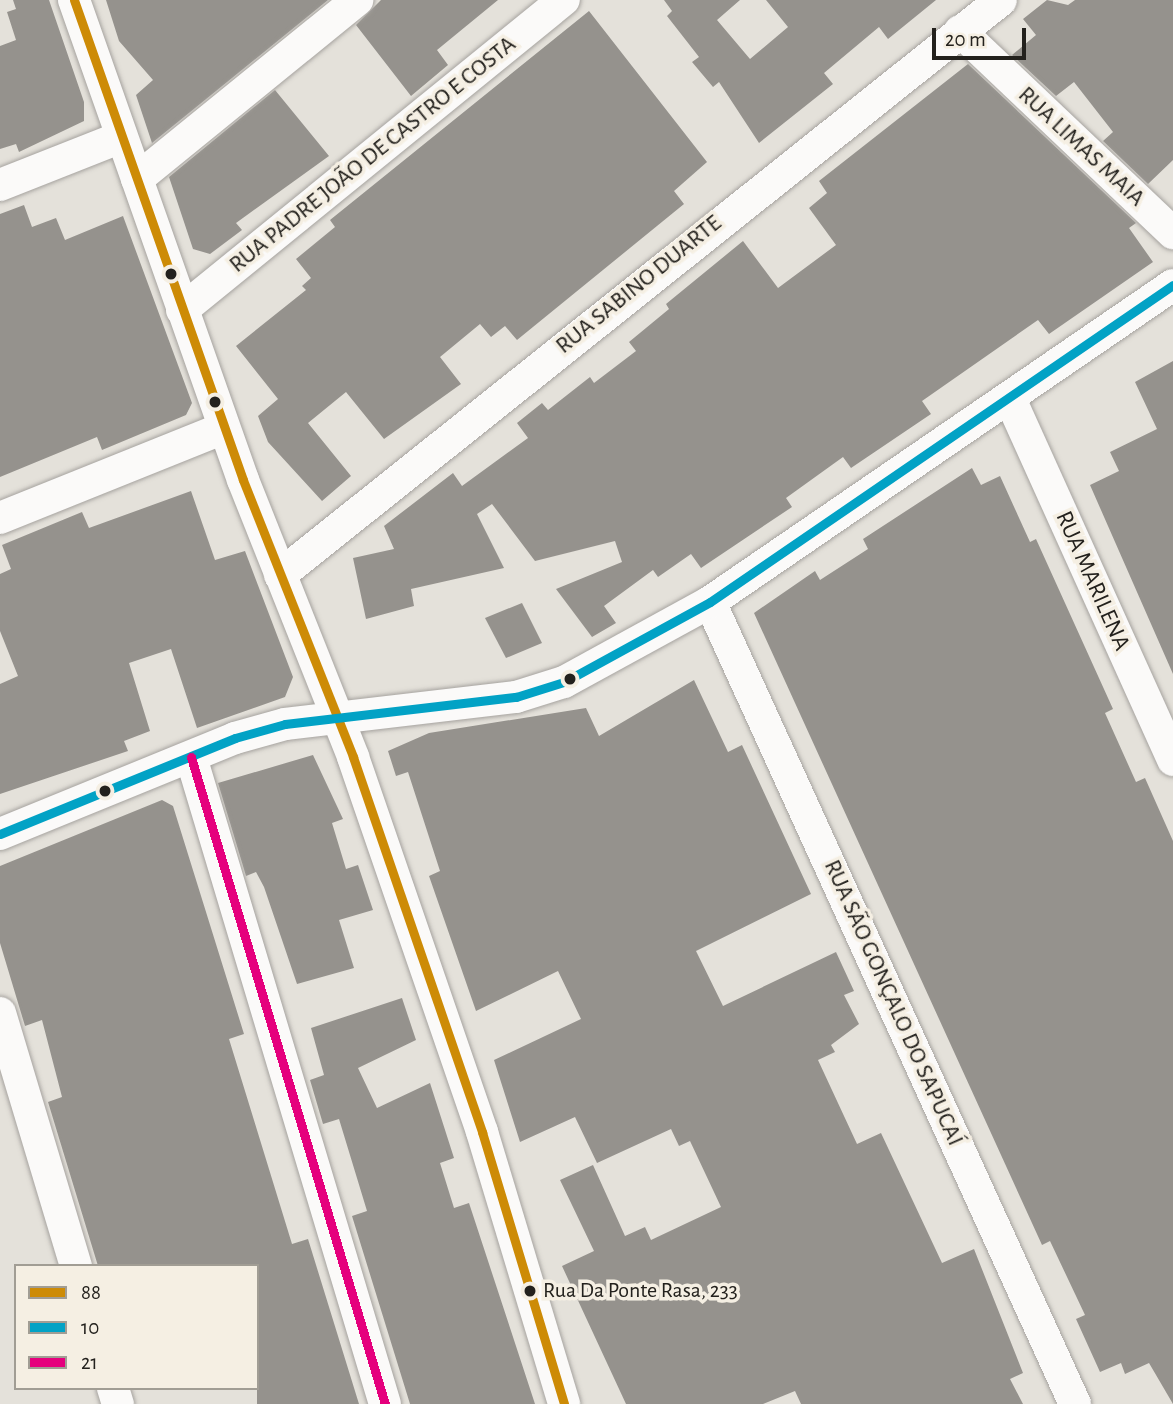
<!DOCTYPE html>
<meta charset="utf-8">
<style>
body{margin:0}
#map{position:relative;width:1173px;height:1404px;overflow:hidden;background:#e4e1da;font-family:"Alegreya Sans",sans-serif}
div>[style]{position:absolute}
.building>*{inset:0;background:#95928d}
.roads{filter:drop-shadow(0 0 2px #a6a39f) drop-shadow(0 0 2px #a6a39f)}
.minor>*{height:32px;margin:-16px;padding:0 16px;transform-origin:16px;border-radius:16px;background:#fbfaf9}
.bus-1>*{height:9px;margin:-4.5px;padding:0 4.5px;transform-origin:4.5px;border-radius:4.5px;background:#cd8b06}
.bus-2>*{height:9px;margin:-4.5px;padding:0 4.5px;transform-origin:4.5px;border-radius:4.5px;background:#02a2c5}
.bus-3>*{height:9px;margin:-4.5px;padding:0 4.5px;transform-origin:4.5px;border-radius:4.5px;background:#e5007d}
.dots>*{width:19px;height:19px;translate:-50% -50%;box-sizing:border-box;border:4px solid #f5efe3;border-radius:50%}
span{translate:-50% -50%;white-space:nowrap;text-align:center;line-height:1.15;-webkit-text-stroke:7px #f5efe3;paint-order:stroke}
.bus-label{font-size:22px;color:#23211d}
.left{translate:0 -50%;text-align:left}
.street-label{font-size:24px;color:#23211d}
.legend{position:absolute;left:14px;top:1264px;width:245px;height:126px;box-sizing:border-box;background:#f5efe3;border:2px solid #a19d94;margin:0;padding:9px 12px;list-style:none;font-size:21px;color:#23211d}
.legend li{display:flex;align-items:center;gap:14px;height:35px}
.legend b{width:35px;border:2px solid #a19d94}
.scale{position:absolute;left:932px;top:28px;width:94px;height:32px;box-sizing:border-box;border:4px solid #23211d;border-top:0;padding-left:9px;font-size:21px;line-height:24px;white-space:nowrap;color:#23211d;-webkit-text-stroke:5px #f5efe3;paint-order:stroke}
</style>
<div id="map">
<div class="building">
<div style="clip-path:polygon(13px 0,49px 0,84px 102px,84px 121px,19px 152px,16px 144px,0 149px,0 46px,16px 40px,7px 12px,16px 9px)"></div>
<div style="clip-path:polygon(106px 0,328px 0,152px 143px,136px 95px,153px 80px,119px 41px)"></div>
<div style="clip-path:polygon(381px 0,498px 0,437px 50px,448px 65px,411px 96px,356px 25px)"></div>
<div style="clip-path:polygon(664px 0,740px 0,717px 20px,750px 59px,788px 27px,766px 0,936px 0,888px 39px,879px 27px,824px 73px,833px 84px,759px 143px,719px 82px,713px 87px,692px 62px,699px 57px,667px 16px,672px 11px)"></div>
<div style="clip-path:polygon(1047px 0,1068px 5px,1075px 0,1173px 0,1173px 160px,1148px 184px,1103px 141px,1113px 132px,1074px 82px,1056px 96px,1012px 55px,1036px 35px,1023px 19px)"></div>
<div style="clip-path:polygon(589px 11px,707px 162px,674px 191px,684px 204px,517px 340px,505px 326px,491px 337px,480px 324px,440px 357px,461px 384px,384px 439px,346px 392px,308px 423px,351px 476px,322px 501px,268px 442px,258px 416px,278px 399px,236px 346px,306px 290px,302px 286px,311px 278px,296px 259px,335px 227px,330px 220px)"></div>
<div style="clip-path:polygon(968px 64px,1136px 223px,1129px 228px,1153px 262px,1049px 334px,1038px 320px,922px 401px,931px 414px,851px 468px,843px 457px,786px 498px,792px 507px,701px 568px,691px 554px,658px 577px,653px 570px,604px 606px,616px 623px,592px 637px,556px 589px,622px 562px,615px 541px,535px 561px,492px 504px,477px 514px,504px 568px,411px 589px,414px 606px,366px 619px,353px 558px,394px 549px,384px 526px,453px 473px,462px 486px,528px 438px,517px 423px,542px 403px,548px 410px,590px 377px,594px 383px,636px 351px,629px 342px,669px 309px,666px 304px,743px 241px,778px 288px,836px 245px,809px 208px,827px 193px,819px 181px)"></div>
<div style="clip-path:polygon(275px 90px,329px 156px,236px 223px,242px 230px,210px 254px,193px 249px,169px 177px)"></div>
<div style="clip-path:polygon(24px 205px,32px 227px,56px 218px,65px 240px,123px 216px,192px 403px,186px 415px,102px 450px,97px 437px,0 477px,0 214px)"></div>
<div style="clip-path:polygon(1173px 361px,1173px 674px,1090px 485px,1119px 471px,1110px 452px,1157px 429px,1135px 382px)"></div>
<div style="clip-path:polygon(972px 468px,981px 485px,1000px 476px,1030px 542px,1036px 539px,1113px 709px,1105px 713px,1136px 782px,1145px 778px,1173px 841px,1173px 1404px,1149px 1363px,1125px 1374px,1121px 1363px,1100px 1372px,1076px 1319px,1085px 1315px,1050px 1241px,1042px 1245px,754px 613px,815px 571px,820px 580px,868px 549px,863px 539px)"></div>
<div style="clip-path:polygon(191px 491px,215px 560px,245px 551px,293px 677px,285px 697px,197px 728px,171px 649px,129px 663px,150px 731px,124px 741px,128px 751px,0 794px,0 684px,18px 676px,0 631px,0 574px,11px 569px,2px 545px,82px 512px,89px 528px)"></div>
<div style="clip-path:polygon(522px 603px,542px 643px,506px 658px,485px 618px)"></div>
<div style="clip-path:polygon(694px 680px,728px 752px,742px 745px,811px 894px,696px 951px,723px 1006px,836px 952px,854px 991px,844px 995px,859px 1024px,831px 1045px,835px 1052px,818px 1060px,857px 1144px,881px 1133px,942px 1263px,974px 1249px,1023px 1373px,1010px 1379px,1023px 1404px,801px 1404px,795px 1391px,763px 1404px,626px 1404px,562px 1266px,594px 1251px,560px 1180px,593px 1165px,625px 1236px,645px 1227px,651px 1240px,721px 1207px,690px 1141px,679px 1146px,671px 1129px,597px 1163px,575px 1117px,520px 1142px,494px 1060px,581px 1019px,558px 971px,476px 1011px,429px 876px,440px 871px,408px 772px,396px 776px,388px 751px,429px 733px,586px 708px,599px 736px)"></div>
<div style="clip-path:polygon(313px 755px,343px 819px,332px 823px,346px 869px,358px 865px,373px 910px,339px 920px,354px 968px,297px 984px,264px 887px,256px 872px,246px 876px,218px 783px)"></div>
<div style="clip-path:polygon(162px 800px,173px 806px,244px 1034px,229px 1039px,292px 1244px,308px 1239px,359px 1404px,257px 1404px,257px 1266px,98px 1266px,48px 1102px,62px 1097px,42px 1020px,25px 1026px,0 943px,0 866px)"></div>
<div style="clip-path:polygon(402px 998px,416px 1040px,358px 1068px,377px 1108px,430px 1083px,454px 1158px,440px 1163px,454px 1208px,469px 1203px,535px 1404px,410px 1404px,352px 1216px,367px 1211px,339px 1119px,323px 1124px,310px 1080px,324px 1075px,311px 1028px)"></div>
</div>
<div class="roads">
<div class="minor">
<div style="left:74px;top:0;width:509px;rotate:70.6deg"></div>
<div style="left:243px;top:480px;width:298px;rotate:68.3deg"></div>
<div style="left:353px;top:757px;width:397px;rotate:71deg"></div>
<div style="left:482px;top:1132px;width:284px;rotate:73.2deg"></div>
<div style="left:960px;top:31px;width:294px;rotate:43.5deg"></div>
<div style="left:137px;top:179px;width:284px;rotate:-39.1deg"></div>
<div style="left:0;top:185px;width:130px;rotate:-21.6deg"></div>
<div style="left:182px;top:310px;width:492px;rotate:-39.1deg"></div>
<div style="left:1011px;top:401px;width:394px;rotate:65.7deg"></div>
<div style="left:0;top:518px;width:241px;rotate:-21.9deg"></div>
<div style="left:280px;top:575px;width:922px;rotate:-38.57deg"></div>
<div style="left:710px;top:602px;width:881px;rotate:65.53deg"></div>
<div style="left:191px;top:757px;width:675px;rotate:73.31deg"></div>
<div style="left:0;top:834px;width:254px;rotate:-22.2deg"></div>
<div style="left:235px;top:738px;width:52px;rotate:-15.6deg"></div>
<div style="left:285px;top:724px;width:233px;rotate:-6.7deg"></div>
<div style="left:516px;top:697px;width:50px;rotate:-17.4deg"></div>
<div style="left:564px;top:682px;width:166px;rotate:-28.7deg"></div>
<div style="left:710px;top:602px;width:561px;rotate:-34.4deg"></div>
<div style="left:0;top:1013px;width:264px;rotate:73.3deg"></div>
<div style="left:113px;top:1388px;width:17px;rotate:73deg"></div>
</div>
</div>
<div class="bus-1">
<div style="left:74px;top:0;width:509px;rotate:70.6deg"></div>
<div style="left:243px;top:480px;width:298px;rotate:68.3deg"></div>
<div style="left:353px;top:757px;width:397px;rotate:71deg"></div>
<div style="left:482px;top:1132px;width:284px;rotate:73.2deg"></div>
</div>
<div class="bus-2">
<div style="left:0;top:834px;width:254px;rotate:-22.2deg"></div>
<div style="left:235px;top:738px;width:52px;rotate:-15.6deg"></div>
<div style="left:285px;top:724px;width:233px;rotate:-6.7deg"></div>
<div style="left:516px;top:697px;width:50px;rotate:-17.4deg"></div>
<div style="left:564px;top:682px;width:166px;rotate:-28.7deg"></div>
<div style="left:710px;top:602px;width:561px;rotate:-34.4deg"></div>
</div>
<div class="bus-3">
<div style="left:191px;top:757px;width:675px;rotate:73.31deg"></div>
</div>
<div class="dots">
<div style="left:171px;top:274px;background:#23211d"></div>
<div style="left:215px;top:402px;background:#23211d"></div>
<div style="left:570px;top:679px;background:#23211d"></div>
<div style="left:105px;top:791px;background:#23211d"></div>
<div style="left:530px;top:1291px;background:#23211d"></div>
</div>
<div class="bus-label">
<span class="left" style="left:543px;top:1291px">Rua Da Ponte Rasa, 233</span>
</div>
<div class="street-label">
<span style="left:1081px;top:147px;rotate:43deg">RUA LIMAS MAIA</span>
<span style="left:373px;top:155px;rotate:-39deg">RUA PADRE JOÃO DE CASTRO E COSTA</span>
<span style="left:639px;top:285px;rotate:-39deg">RUA SABINO DUARTE</span>
<span style="left:1092px;top:581px;rotate:66deg">RUA MARILENA</span>
<span style="left:893px;top:1003px;rotate:66deg">RUA SÃO GONÇALO DO SAPUCAÍ</span>
</div>
<ul class="legend">
<li><b style="height:9px;background:#cd8b06"></b>88</li>
<li><b style="height:9px;background:#02a2c5"></b>10</li>
<li><b style="height:9px;background:#e5007d"></b>21</li>
</ul>
<div class="scale">20 m</div>
</div>
